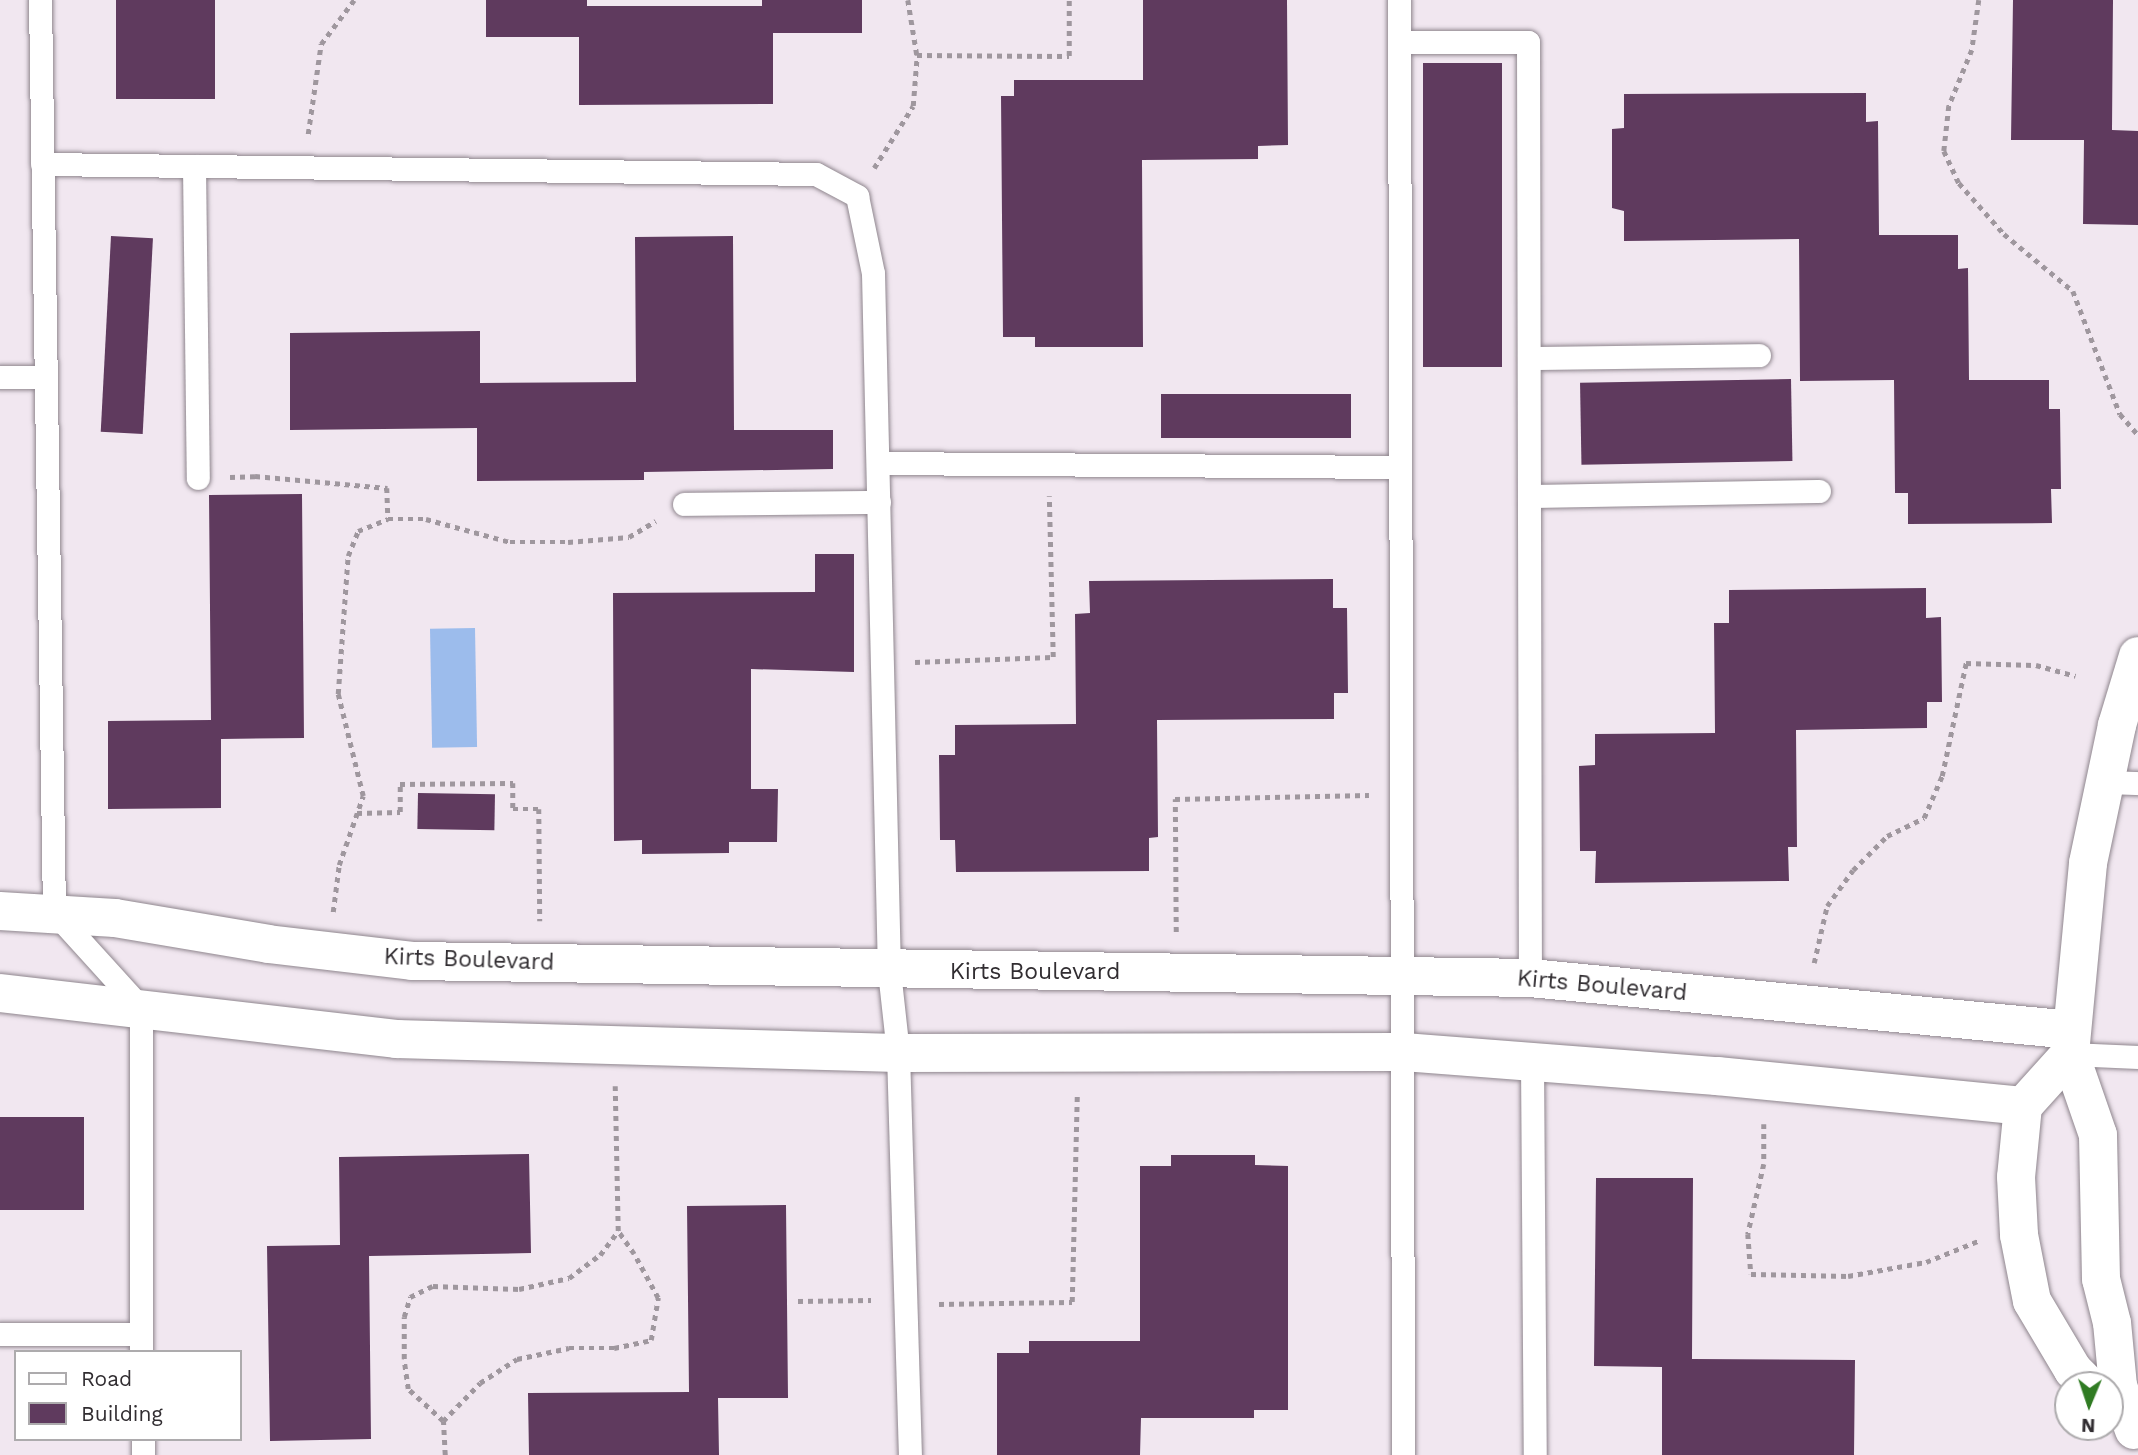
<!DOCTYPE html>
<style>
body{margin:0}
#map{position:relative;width:2138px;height:1455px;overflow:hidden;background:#f1e7f0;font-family:"Work Sans",sans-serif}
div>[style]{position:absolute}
.water>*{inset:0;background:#9cbcec;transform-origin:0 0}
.building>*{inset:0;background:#5f3a5e;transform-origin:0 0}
.path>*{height:4.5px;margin-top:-2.25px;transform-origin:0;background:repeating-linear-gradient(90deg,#9f979e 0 5px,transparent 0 10px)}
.roads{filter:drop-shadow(0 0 2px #8f868e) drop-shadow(0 0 2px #8f868e)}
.lane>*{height:23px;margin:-11.5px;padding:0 11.5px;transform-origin:11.5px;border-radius:11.5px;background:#fff}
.street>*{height:38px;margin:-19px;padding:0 19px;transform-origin:19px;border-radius:19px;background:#fff}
span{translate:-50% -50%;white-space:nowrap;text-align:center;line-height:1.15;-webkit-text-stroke:7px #fff;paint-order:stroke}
.street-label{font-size:23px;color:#312d31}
.legend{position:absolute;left:14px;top:1350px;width:228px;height:91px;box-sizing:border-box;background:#fff;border:2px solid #adabad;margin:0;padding:9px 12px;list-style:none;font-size:21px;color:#312d31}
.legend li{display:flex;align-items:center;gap:14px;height:35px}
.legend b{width:35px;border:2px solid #adabad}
.north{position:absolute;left:2054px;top:1371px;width:70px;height:70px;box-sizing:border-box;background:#fff;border:2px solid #adabad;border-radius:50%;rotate:182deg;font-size:19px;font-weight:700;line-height:28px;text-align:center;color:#312d31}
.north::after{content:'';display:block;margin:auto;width:24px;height:32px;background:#307b23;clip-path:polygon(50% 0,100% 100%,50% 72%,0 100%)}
</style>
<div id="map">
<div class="water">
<div style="left:475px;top:628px;width:119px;height:45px;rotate:89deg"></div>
</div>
<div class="building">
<div style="left:116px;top:0;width:99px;height:99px"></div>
<div style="clip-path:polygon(486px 0,587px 0,587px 6px,762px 6px,762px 0,862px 0,862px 33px,773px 33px,773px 104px,579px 105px,579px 37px,486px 37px)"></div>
<div style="clip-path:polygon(1143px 0,1287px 0,1288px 145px,1258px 146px,1258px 159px,1142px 160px,1143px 347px,1035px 347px,1035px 337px,1003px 337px,1001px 96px,1014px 96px,1014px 80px,1143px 80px)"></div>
<div style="clip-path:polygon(2013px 0,2113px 0,2112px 130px,2138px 131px,2138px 225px,2083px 224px,2084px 140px,2011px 140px)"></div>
<div style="left:1423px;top:63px;width:79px;height:304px"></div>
<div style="clip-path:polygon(1866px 93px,1866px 122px,1878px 121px,1879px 235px,1958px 235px,1958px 269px,1968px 268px,1969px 380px,2049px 380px,2049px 409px,2060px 409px,2061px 489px,2051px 489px,2052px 523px,1908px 524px,1908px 493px,1895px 493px,1894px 380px,1800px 381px,1799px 239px,1624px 241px,1624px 211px,1612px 208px,1612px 129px,1624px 128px,1624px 94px)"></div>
<div style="left:111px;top:236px;width:42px;height:196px;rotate:3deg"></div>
<div style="clip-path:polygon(733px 236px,734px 430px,833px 430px,833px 469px,644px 472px,644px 480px,477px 481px,477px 428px,290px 430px,290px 333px,480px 331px,480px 383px,636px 382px,635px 237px)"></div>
<div style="left:1791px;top:379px;width:82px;height:211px;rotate:89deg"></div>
<div style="left:1161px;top:394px;width:190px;height:44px"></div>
<div style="clip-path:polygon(302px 494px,304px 738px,221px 739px,221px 808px,108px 809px,108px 721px,211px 720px,209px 495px)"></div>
<div style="clip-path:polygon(815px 554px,854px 554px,854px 672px,751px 669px,751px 789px,778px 789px,777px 842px,729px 842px,729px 853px,642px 854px,642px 840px,614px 841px,613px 593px,815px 592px)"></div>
<div style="clip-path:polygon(1333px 579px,1333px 608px,1347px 608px,1348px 693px,1334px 693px,1334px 719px,1157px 720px,1158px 837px,1149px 838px,1149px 871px,956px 872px,955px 840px,940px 840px,939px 755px,955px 755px,955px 725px,1076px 724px,1075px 614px,1090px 613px,1089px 581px)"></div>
<div style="clip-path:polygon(1926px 588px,1926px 618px,1941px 617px,1942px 702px,1927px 702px,1927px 728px,1796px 730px,1797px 847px,1788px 847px,1789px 881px,1595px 883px,1596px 851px,1580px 851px,1579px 766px,1595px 765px,1595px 734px,1715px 733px,1714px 623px,1729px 623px,1729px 590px)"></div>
<div style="left:418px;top:793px;width:77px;height:36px;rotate:1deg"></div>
<div style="left:0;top:1117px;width:84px;height:93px"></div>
<div style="clip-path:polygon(529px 1154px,531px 1253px,369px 1256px,371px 1439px,270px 1441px,267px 1246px,340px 1245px,339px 1157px)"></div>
<div style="clip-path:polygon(1171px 1155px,1255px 1155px,1255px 1165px,1288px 1166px,1288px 1410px,1254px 1410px,1254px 1418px,1141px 1418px,1140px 1455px,997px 1455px,997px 1353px,1029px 1353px,1029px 1341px,1140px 1341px,1140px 1166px,1171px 1166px)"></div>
<div style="clip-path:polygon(1596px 1178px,1693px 1178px,1692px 1359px,1855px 1360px,1854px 1455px,1662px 1455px,1662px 1367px,1594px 1366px)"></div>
<div style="clip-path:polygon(786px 1205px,788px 1398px,718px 1398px,719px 1455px,529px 1455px,528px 1393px,689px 1392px,687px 1206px)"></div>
</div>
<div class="path">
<div style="left:908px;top:0;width:56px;rotate:80.7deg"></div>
<div style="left:1979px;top:0;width:50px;rotate:98deg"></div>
<div style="left:1972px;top:50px;width:61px;rotate:112.3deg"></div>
<div style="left:1949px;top:106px;width:45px;rotate:96.3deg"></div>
<div style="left:1944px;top:151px;width:35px;rotate:65deg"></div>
<div style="left:1959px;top:183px;width:68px;rotate:48.6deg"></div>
<div style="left:2004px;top:234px;width:89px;rotate:39.6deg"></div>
<div style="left:2073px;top:291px;width:132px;rotate:69.1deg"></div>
<div style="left:2120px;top:414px;width:28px;rotate:49deg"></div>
<div style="left:308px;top:134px;width:91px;rotate:-81.8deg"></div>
<div style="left:321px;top:44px;width:55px;rotate:-53.1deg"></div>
<div style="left:874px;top:168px;width:73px;rotate:-57.8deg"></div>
<div style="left:913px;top:106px;width:51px;rotate:-85.5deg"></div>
<div style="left:917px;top:55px;width:152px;rotate:0.4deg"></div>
<div style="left:1069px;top:56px;width:56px;rotate:-90deg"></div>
<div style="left:230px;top:477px;width:25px;rotate:-2deg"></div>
<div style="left:255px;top:476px;width:133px;rotate:5.2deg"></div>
<div style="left:387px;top:488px;width:31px;rotate:88deg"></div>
<div style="left:915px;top:662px;width:138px;rotate:-2.1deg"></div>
<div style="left:1053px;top:657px;width:161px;rotate:-91.4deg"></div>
<div style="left:357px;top:813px;width:43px;rotate:-1.3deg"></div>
<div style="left:400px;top:812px;width:28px;rotate:-90deg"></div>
<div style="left:400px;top:784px;width:113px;rotate:-0.5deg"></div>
<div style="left:513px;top:783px;width:26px;rotate:90deg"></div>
<div style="left:513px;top:809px;width:26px"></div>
<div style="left:539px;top:809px;width:112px;rotate:89.5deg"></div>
<div style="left:333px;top:912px;width:47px;rotate:-82.7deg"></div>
<div style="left:339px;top:865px;width:73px;rotate:-70.8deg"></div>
<div style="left:363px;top:796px;width:105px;rotate:-103.8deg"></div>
<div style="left:338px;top:694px;width:138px;rotate:-85.9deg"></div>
<div style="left:348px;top:556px;width:27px;rotate:-68deg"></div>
<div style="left:358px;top:531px;width:32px;rotate:-22deg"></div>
<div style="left:388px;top:519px;width:38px"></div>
<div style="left:426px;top:519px;width:87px;rotate:15.3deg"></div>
<div style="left:510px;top:542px;width:58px"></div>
<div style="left:568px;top:542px;width:61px;rotate:-4.7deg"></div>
<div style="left:629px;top:537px;width:31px;rotate:-31deg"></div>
<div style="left:1176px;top:932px;width:133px;rotate:-90.4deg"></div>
<div style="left:1175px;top:799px;width:194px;rotate:-1.2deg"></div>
<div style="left:1814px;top:963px;width:58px;rotate:-77.2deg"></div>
<div style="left:1827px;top:906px;width:44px;rotate:-54.2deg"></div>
<div style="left:1853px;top:870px;width:48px;rotate:-45deg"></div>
<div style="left:1887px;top:836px;width:41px;rotate:-25.9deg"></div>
<div style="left:1924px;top:818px;width:46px;rotate:-66.8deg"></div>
<div style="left:1942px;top:776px;width:116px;rotate:-78deg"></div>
<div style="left:1966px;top:663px;width:70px;rotate:1.6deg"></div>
<div style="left:2036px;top:665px;width:41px;rotate:15.4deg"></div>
<div style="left:1764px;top:1124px;width:40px;rotate:90deg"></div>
<div style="left:1764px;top:1164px;width:72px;rotate:102.9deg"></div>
<div style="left:1748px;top:1234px;width:40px;rotate:85.7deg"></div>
<div style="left:1751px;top:1274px;width:97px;rotate:1.2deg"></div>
<div style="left:1848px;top:1276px;width:79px;rotate:-10.2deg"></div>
<div style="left:1926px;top:1262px;width:56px;rotate:-22deg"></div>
<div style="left:798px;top:1301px;width:73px;rotate:-0.8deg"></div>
<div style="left:939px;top:1304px;width:133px;rotate:-0.9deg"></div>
<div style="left:1072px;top:1302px;width:207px;rotate:-88.6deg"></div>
<div style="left:443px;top:1421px;width:47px;rotate:-137.6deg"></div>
<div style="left:408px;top:1389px;width:30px;rotate:-98deg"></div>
<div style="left:404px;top:1359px;width:42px;rotate:-90deg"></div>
<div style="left:404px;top:1317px;width:21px;rotate:-73deg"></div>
<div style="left:410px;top:1297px;width:25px;rotate:-26deg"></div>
<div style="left:433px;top:1286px;width:86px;rotate:2deg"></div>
<div style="left:519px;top:1289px;width:51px;rotate:-12.4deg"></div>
<div style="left:569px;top:1278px;width:39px;rotate:-37deg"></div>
<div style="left:600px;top:1255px;width:30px;rotate:-53deg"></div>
<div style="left:445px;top:1455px;width:34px;rotate:-93deg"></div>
<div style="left:443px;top:1421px;width:53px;rotate:-45.8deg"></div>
<div style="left:480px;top:1383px;width:44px;rotate:-33deg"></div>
<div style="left:517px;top:1359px;width:53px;rotate:-11.9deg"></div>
<div style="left:569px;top:1348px;width:45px"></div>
<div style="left:614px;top:1348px;width:38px;rotate:-12deg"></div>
<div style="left:651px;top:1340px;width:43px;rotate:-80.5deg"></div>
<div style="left:658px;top:1298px;width:50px;rotate:-118.6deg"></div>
<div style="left:634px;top:1254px;width:28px;rotate:-125deg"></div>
<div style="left:618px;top:1231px;width:145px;rotate:-91.2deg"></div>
</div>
<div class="roads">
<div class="lane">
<div style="left:40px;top:0;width:912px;rotate:89.12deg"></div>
<div style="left:54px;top:912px;width:130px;rotate:47.8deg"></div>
<div style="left:141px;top:1008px;width:344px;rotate:90deg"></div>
<div style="left:1399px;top:0;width:1455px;rotate:89.84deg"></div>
<div style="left:1399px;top:42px;width:129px"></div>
<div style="left:1528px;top:42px;width:936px;rotate:89.88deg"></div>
<div style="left:42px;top:164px;width:774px;rotate:0.74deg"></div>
<div style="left:816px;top:174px;width:47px;rotate:28.2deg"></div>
<div style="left:857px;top:196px;width:79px;rotate:78.3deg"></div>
<div style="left:873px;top:273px;width:698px;rotate:88.69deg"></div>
<div style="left:889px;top:971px;width:82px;rotate:83.7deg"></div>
<div style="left:898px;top:1053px;width:402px;rotate:88.3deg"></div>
<div style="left:194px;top:166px;width:312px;rotate:89.3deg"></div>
<div style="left:1529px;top:358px;width:230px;rotate:-0.7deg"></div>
<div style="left:0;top:377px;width:46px"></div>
<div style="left:878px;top:463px;width:522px;rotate:0.44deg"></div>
<div style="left:1530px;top:496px;width:289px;rotate:-1deg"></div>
<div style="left:684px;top:504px;width:195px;rotate:-0.6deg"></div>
<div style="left:2104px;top:782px;width:34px;rotate:2deg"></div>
<div style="left:2070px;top:1054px;width:68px;rotate:2.5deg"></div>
<div style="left:1532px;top:1061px;width:394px;rotate:89.6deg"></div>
<div style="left:0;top:1334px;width:141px"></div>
<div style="left:143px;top:1439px;width:16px;rotate:90deg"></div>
</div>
<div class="street">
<div style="left:0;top:911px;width:115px;rotate:3.5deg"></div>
<div style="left:115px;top:918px;width:155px;rotate:9.6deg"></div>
<div style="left:268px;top:944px;width:145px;rotate:6.7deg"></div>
<div style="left:412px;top:961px;width:1118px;rotate:0.87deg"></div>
<div style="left:1530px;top:978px;width:544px;rotate:5.48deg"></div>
<div style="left:0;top:993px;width:399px;rotate:6.6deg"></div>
<div style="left:396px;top:1039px;width:502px;rotate:1.6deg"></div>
<div style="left:898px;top:1053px;width:505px;rotate:-0.11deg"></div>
<div style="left:1403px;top:1052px;width:315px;rotate:4.4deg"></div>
<div style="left:1717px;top:1076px;width:307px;rotate:5.6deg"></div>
<div style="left:2070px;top:1054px;width:70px;rotate:132.1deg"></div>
<div style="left:2023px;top:1106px;width:71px;rotate:95.6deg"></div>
<div style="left:2016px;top:1177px;width:58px;rotate:87deg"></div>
<div style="left:2019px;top:1235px;width:67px;rotate:78.9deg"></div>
<div style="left:2032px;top:1301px;width:80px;rotate:59.3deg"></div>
<div style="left:2073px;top:1370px;width:21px;rotate:45deg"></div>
<div style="left:2134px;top:1430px;width:47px;rotate:-110deg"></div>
<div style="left:2118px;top:1386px;width:63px;rotate:-95.4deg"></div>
<div style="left:2112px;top:1323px;width:45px;rotate:-104deg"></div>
<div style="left:2101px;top:1279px;width:144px;rotate:-91.2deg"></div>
<div style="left:2098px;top:1135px;width:86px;rotate:-109.1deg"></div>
<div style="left:2070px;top:1054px;width:192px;rotate:-84.6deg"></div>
<div style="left:2088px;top:863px;width:141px;rotate:-78.1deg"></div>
<div style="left:2117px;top:725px;width:72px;rotate:-73.1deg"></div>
</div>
</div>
<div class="street-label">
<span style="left:469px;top:960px;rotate:2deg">Kirts Boulevard</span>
<span style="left:1035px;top:972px">Kirts Boulevard</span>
<span style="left:1602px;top:986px;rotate:5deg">Kirts Boulevard</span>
</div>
<ul class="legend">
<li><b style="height:9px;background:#fff"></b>Road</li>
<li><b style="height:19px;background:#5f3a5e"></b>Building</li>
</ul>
<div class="north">N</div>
</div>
